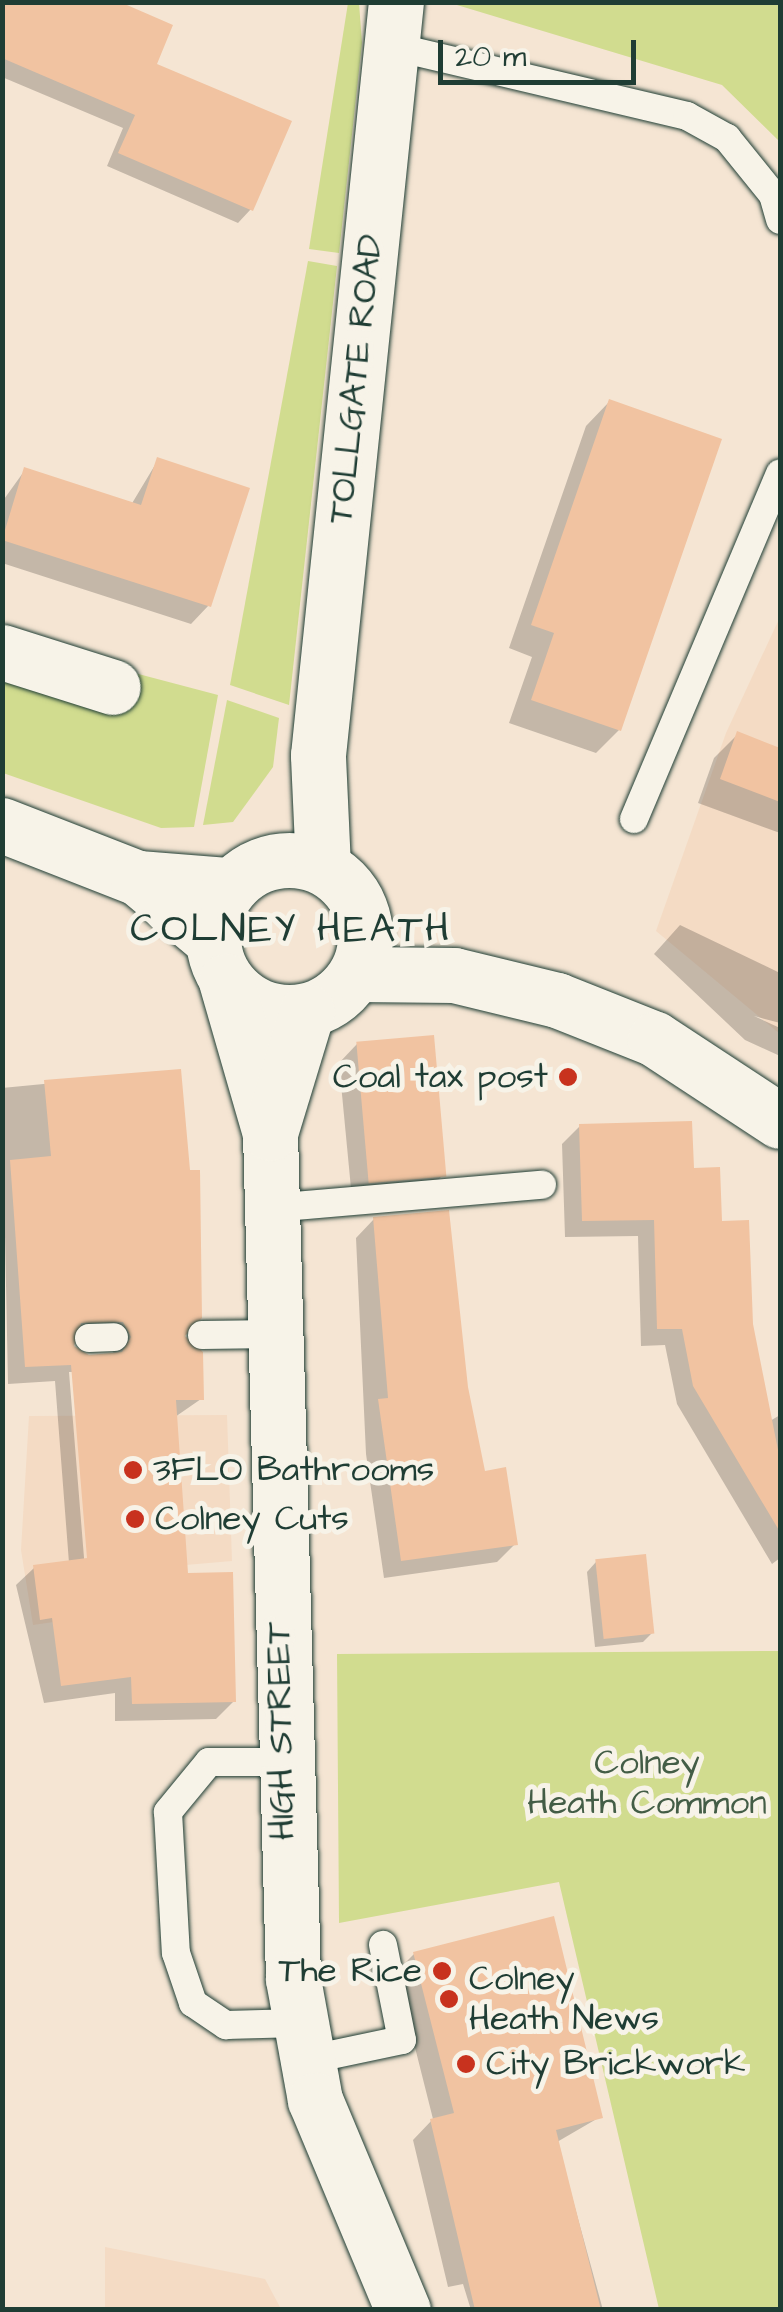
<!DOCTYPE html>
<style>
body{margin:0}
#map{position:relative;width:783px;height:2312px;overflow:hidden;background:#f5e5d3;font-family:"Architects Daughter",sans-serif}
div>[style]{position:absolute}
.built>*{inset:0;background:#f4dbc4}
.green>*{inset:0;background:#d1dc8f}
.shadow>*{inset:0;background:#0003}
.building>*{inset:0;background:#f1c3a1;transform-origin:0 0}
.roads{filter:drop-shadow(0 0 2px #1f3d34) drop-shadow(0 0 2px #1f3d34)}
.lane>*{height:28px;margin:-14px;padding:0 14px;transform-origin:14px;border-radius:14px;background:#f7f3e8}
.street>*{height:55px;margin:-27.5px;padding:0 27.5px;transform-origin:27.5px;border-radius:27.5px;background:#f7f3e8}
.secondary>*{height:55px;margin:-27.5px;padding:0 27.5px;transform-origin:27.5px;border-radius:27.5px;background:#f7f3e8}
.secondary>.ring{margin:-27.5px;padding:0;box-sizing:content-box;background:none;border:55px solid #f7f3e8;border-radius:50%}
.dots>*{width:28px;height:28px;translate:-50% -50%;box-sizing:border-box;border:5px solid #f7f3e8;border-radius:50%}
span{translate:-50% -50%;white-space:nowrap;text-align:center;line-height:1.15;-webkit-text-stroke:10px #f7f3e8;paint-order:stroke}
.street-label{font-size:35px;color:#1f3d34}
.poi-label{font-size:35px;color:#1f3d34}
.right{translate:-100% -50%;text-align:right}
.left{translate:0 -50%;text-align:left}
.park-label{font-size:35px;color:#435d46}
.quarter-label{font-size:40px;color:#1f3d34;letter-spacing:2.5px}
.frame{position:absolute;inset:0;border:5px solid #1f3d34;pointer-events:none}
.scale{position:absolute;left:438px;top:40px;width:198px;height:45px;box-sizing:border-box;border:5px solid #1f3d34;border-top:0;padding-left:12px;font-size:30px;line-height:35px;white-space:nowrap;color:#1f3d34;-webkit-text-stroke:8px #f7f3e8;paint-order:stroke}
</style>
<div id="map">
<div class="built">
<div style="clip-path:polygon(780px 617px,780px 1034px,656px 931px,726px 733px)"></div>
<div style="clip-path:polygon(227px 1415px,232px 1561px,93px 1573px,95px 1616px,33px 1625px,21px 1550px,29px 1416px)"></div>
<div style="clip-path:polygon(105px 2247px,265px 2279px,281px 2309px,105px 2309px)"></div>
</div>
<div class="green">
<div style="clip-path:polygon(447px 2px,780px 3px,780px 142px,722px 85px)"></div>
<div style="clip-path:polygon(348px 3px,359px 3px,362px 43px,339px 253px,309px 249px)"></div>
<div style="clip-path:polygon(308px 261px,337px 266px,289px 705px,230px 685px)"></div>
<div style="clip-path:polygon(127px 671px,218px 695px,194px 827px,161px 828px,3px 773px,3px 672px)"></div>
<div style="clip-path:polygon(227px 700px,279px 718px,273px 767px,233px 822px,203px 825px)"></div>
<div style="clip-path:polygon(780px 1651px,780px 2309px,659px 2309px,559px 1882px,339px 1923px,337px 1654px)"></div>
</div>
<div class="shadow">
<div style="clip-path:polygon(2px 2px,154px 65px,251px 209px,238px 223px,107px 166px,123px 128px,2px 77px)"></div>
<div style="clip-path:polygon(609px 402px,619px 730px,596px 753px,509px 723px,532px 657px,509px 648px,586px 426px)"></div>
<div style="clip-path:polygon(158px 460px,209px 605px,191px 624px,2px 563px,2px 502px,25px 470px,131px 505px)"></div>
<div style="clip-path:polygon(738px 734px,780px 750px,780px 833px,698px 803px,714px 758px)"></div>
<div style="clip-path:polygon(680px 925px,780px 973px,780px 1023px,754px 1016px,780px 1028px,780px 1056px,745px 1040px,654px 954px)"></div>
<div style="clip-path:polygon(357px 1044px,443px 1175px,425px 1193px,352px 1199px,339px 1063px)"></div>
<div style="clip-path:polygon(evenodd,178px 1071px,181px 1336px,201px 1399px,175px 1417px,186px 1575px,234px 1701px,216px 1719px,115px 1721px,115px 1693px,44px 1703px,16px 1585px,34px 1568px,69px 1563px,55px 1381px,8px 1384px,2px 1088px,178px 1071px,73px 1339px,105px 1339px,115px 1355px,88px 1358px,71px 1348px,73px 1339px,178px 1071px,69px 1372px,74px 1372px,90px 1570px,85px 1570px,69px 1372px)"></div>
<div style="clip-path:polygon(580px 1126px,692px 1170px,720px 1223px,770px 1421px,780px 1415px,780px 1558px,772px 1564px,677px 1404px,665px 1345px,641px 1346px,638px 1236px,565px 1237px,562px 1144px)"></div>
<div style="clip-path:polygon(374px 1219px,465px 1387px,483px 1473px,515px 1544px,497px 1562px,384px 1578px,366px 1454px,356px 1238px)"></div>
<div style="clip-path:polygon(596px 1562px,653px 1632px,643px 1642px,595px 1647px,587px 1572px)"></div>
<div style="clip-path:polygon(414px 1954px,600px 2117px,557px 2142px,603px 2310px,471px 2310px,463px 2284px,448px 2287px,413px 2140px,433px 2119px,396px 1972px)"></div>
</div>
<div class="building">
<div style="clip-path:polygon(2px 2px,120px 2px,173px 25px,157px 64px,292px 121px,253px 211px,118px 153px,135px 115px,2px 58px)"></div>
<div style="clip-path:polygon(609px 399px,722px 439px,621px 731px,531px 700px,554px 633px,531px 625px)"></div>
<div style="clip-path:polygon(157px 457px,250px 488px,211px 607px,2px 540px,24px 467px,141px 505px)"></div>
<div style="clip-path:polygon(737px 731px,780px 748px,780px 802px,720px 779px)"></div>
<div style="left:434px;top:1035px;width:142px;height:78px;rotate:85deg"></div>
<div style="clip-path:polygon(evenodd,181px 1069px,190px 1170px,200px 1170px,202px 1318px,185px 1336px,203px 1352px,204px 1400px,176px 1400px,188px 1573px,233px 1572px,236px 1702px,132px 1704px,131px 1677px,61px 1686px,52px 1618px,40px 1620px,33px 1565px,87px 1558px,71px 1365px,25px 1367px,10px 1160px,51px 1156px,44px 1080px,181px 1069px,123px 1322px,131px 1337px,122px 1352px,89px 1355px,74px 1346px,81px 1323px,123px 1322px)"></div>
<div style="clip-path:polygon(692px 1121px,694px 1168px,720px 1167px,722px 1221px,749px 1220px,753px 1324px,780px 1460px,780px 1532px,693px 1386px,682px 1329px,657px 1329px,654px 1220px,582px 1221px,579px 1124px)"></div>
<div style="clip-path:polygon(449px 1210px,468px 1387px,485px 1471px,506px 1467px,518px 1545px,401px 1561px,378px 1399px,388px 1398px,373px 1217px)"></div>
<div style="left:646px;top:1554px;width:80px;height:51px;rotate:84deg"></div>
<div style="clip-path:polygon(554px 1916px,603px 2118px,556px 2130px,601px 2310px,475px 2310px,430px 2119px,454px 2113px,413px 1952px)"></div>
</div>
<div class="roads">
<div class="lane">
<div style="left:391px;top:46px;width:304px;rotate:13.3deg"></div>
<div style="left:687px;top:116px;width:46px;rotate:28.8deg"></div>
<div style="left:727px;top:138px;width:73px;rotate:51.1deg"></div>
<div style="left:773px;top:195px;width:26px;rotate:74deg"></div>
<div style="left:634px;top:819px;width:375px;rotate:-67.1deg"></div>
<div style="left:271px;top:1208px;width:272px;rotate:-4.9deg"></div>
<div style="left:202px;top:1335px;width:73px;rotate:-0.8deg"></div>
<div style="left:89px;top:1338px;width:25px;rotate:-2deg"></div>
<div style="left:280px;top:1762px;width:71px;rotate:180deg"></div>
<div style="left:209px;top:1762px;width:65px;rotate:129.4deg"></div>
<div style="left:168px;top:1812px;width:141px;rotate:86.8deg"></div>
<div style="left:176px;top:1953px;width:53px;rotate:71.2deg"></div>
<div style="left:193px;top:2003px;width:40px;rotate:34deg"></div>
<div style="left:226px;top:2025px;width:73px;rotate:-1.6deg"></div>
<div style="left:307px;top:2060px;width:97px;rotate:-11.9deg"></div>
<div style="left:402px;top:2040px;width:97px;rotate:-101.3deg"></div>
</div>
<div class="street">
<div style="left:2px;top:652px;width:116px;rotate:17.5deg"></div>
<div style="left:2px;top:825px;width:146px;rotate:21.3deg"></div>
<div style="left:138px;top:878px;width:92px;rotate:4.4deg"></div>
<div style="left:138px;top:878px;width:95px;rotate:39.9deg"></div>
</div>
<div class="secondary">
<div class="ring" style="left:213px;top:860px;width:97px;height:97px"></div>
<div style="left:323px;top:867px;width:112px;rotate:-92.6deg"></div>
<div style="left:318px;top:755px;width:757px;rotate:-84.09deg"></div>
<div style="left:356px;top:974px;width:98px;rotate:0.6deg"></div>
<div style="left:454px;top:975px;width:106px;rotate:13.6deg"></div>
<div style="left:557px;top:1000px;width:105px;rotate:21.7deg"></div>
<div style="left:655px;top:1039px;width:149px;rotate:33.3deg"></div>
<div style="left:226px;top:981px;width:158px;rotate:73.9deg"></div>
<div style="left:270px;top:1133px;width:846px;rotate:88.44deg"></div>
<div style="left:293px;top:1979px;width:123px;rotate:79.7deg"></div>
<div style="left:315px;top:2100px;width:228px;rotate:67.3deg"></div>
<div style="left:270px;top:1133px;width:127px;rotate:-73.1deg"></div>
</div>
</div>
<div class="dots">
<div style="left:568px;top:1077px;background:#c8321e"></div>
<div style="left:133px;top:1470px;background:#c8321e"></div>
<div style="left:135px;top:1519px;background:#c8321e"></div>
<div style="left:442px;top:1971px;background:#c8321e"></div>
<div style="left:449px;top:1999px;background:#c8321e"></div>
<div style="left:466px;top:2064px;background:#c8321e"></div>
</div>
<div class="street-label">
<span style="left:356px;top:379px;rotate:-84deg">TOLLGATE ROAD</span>
<span style="left:281px;top:1731px;rotate:-91deg">HIGH STREET</span>
</div>
<div class="poi-label">
<span class="right" style="left:548px;top:1077px">Coal tax post</span>
<span class="left" style="left:153px;top:1470px">3FLO Bathrooms</span>
<span class="left" style="left:155px;top:1519px">Colney Cuts</span>
<span class="right" style="left:422px;top:1971px">The Rice</span>
<span class="left" style="left:469px;top:1999px">Colney<br>Heath News</span>
<span class="left" style="left:486px;top:2064px">City Brickwork</span>
</div>
<div class="park-label">
<span style="left:647px;top:1783px">Colney<br>Heath Common</span>
</div>
<div class="quarter-label">
<span style="left:291px;top:930px">COLNEY HEATH</span>
</div>
<div class="frame"></div>
<div class="scale">20 m</div>
</div>
